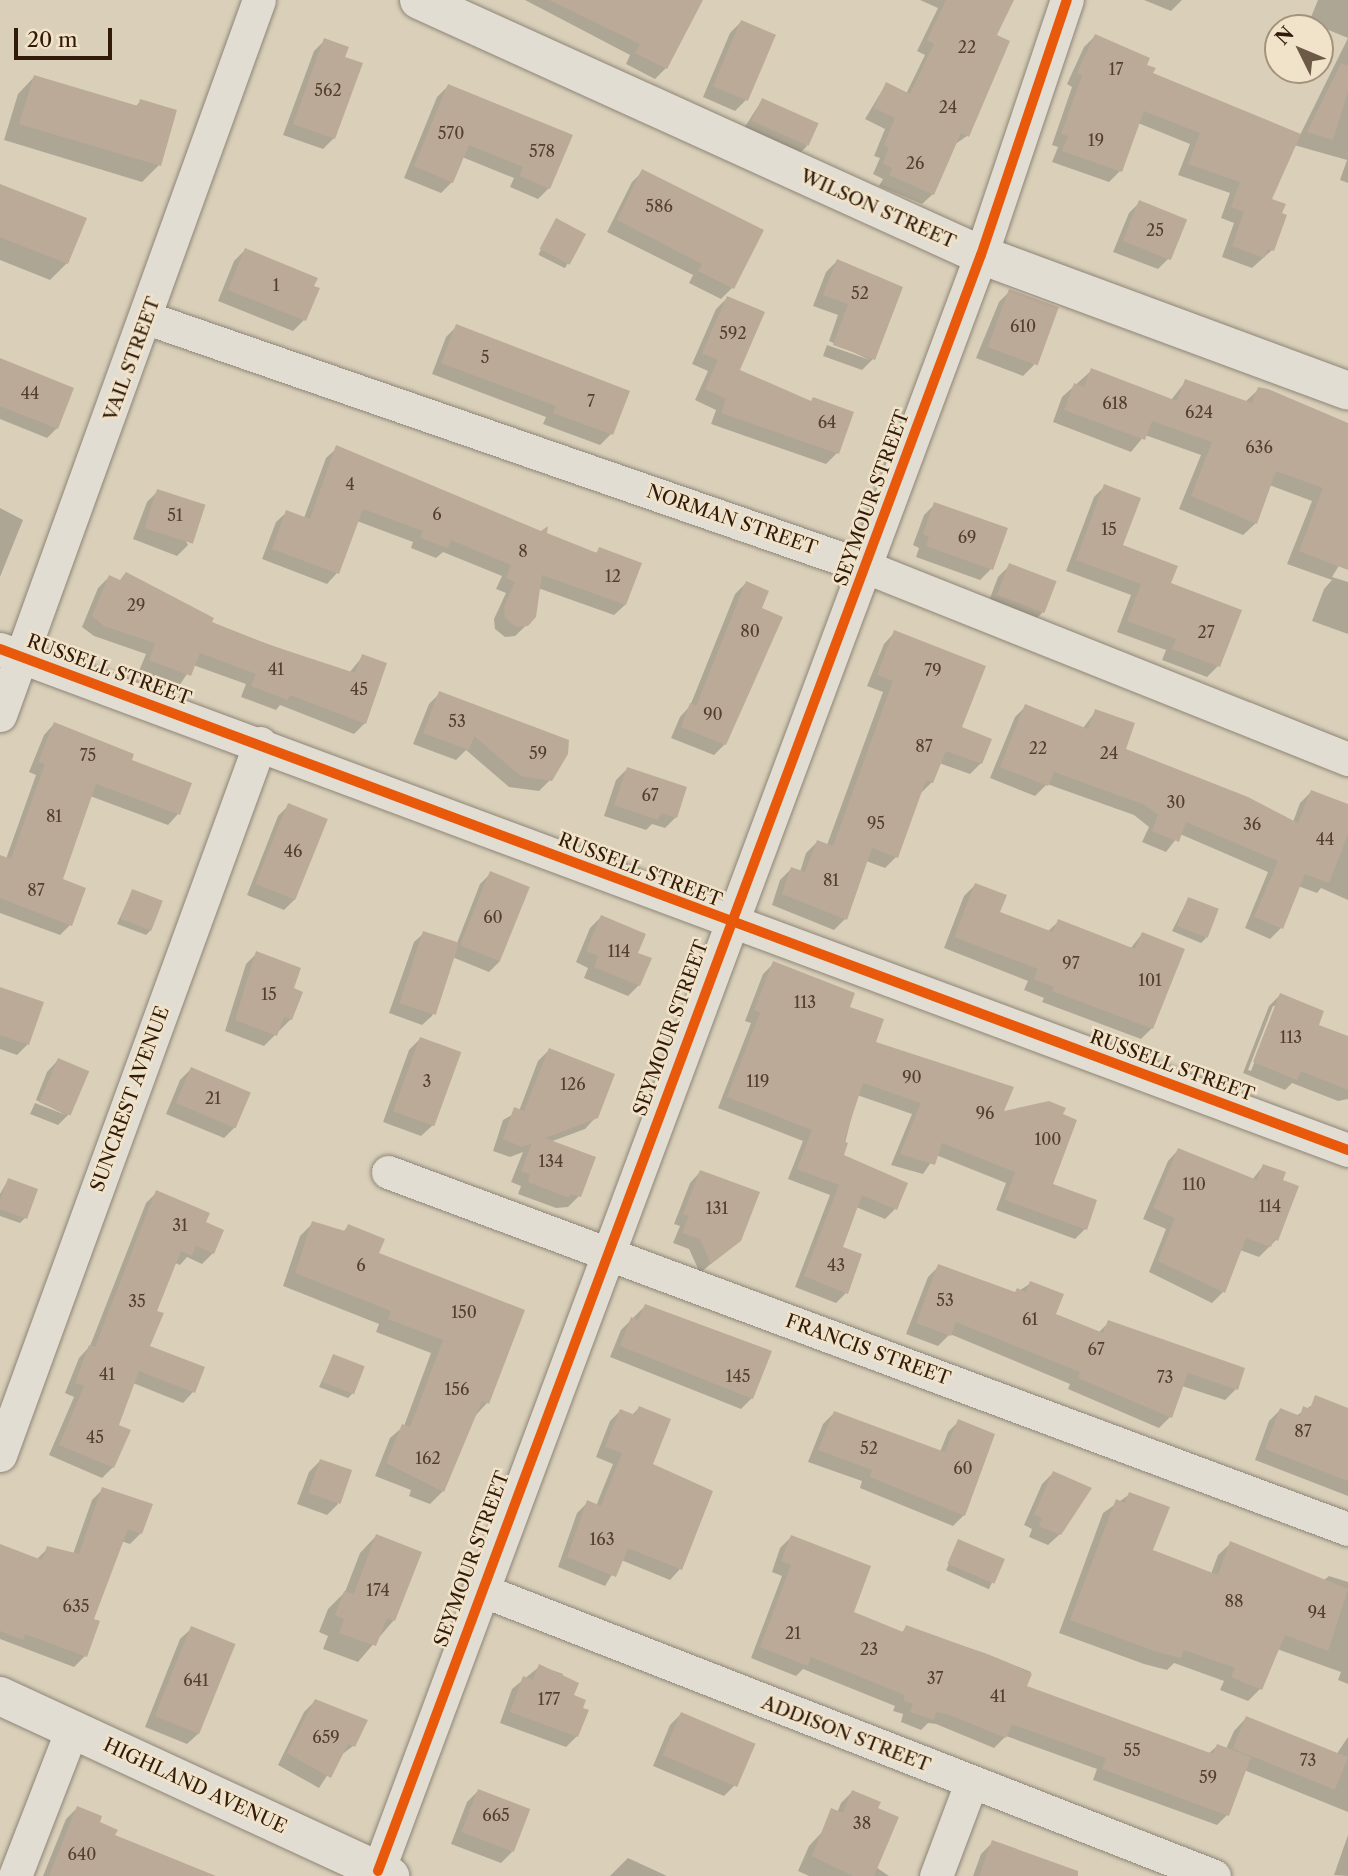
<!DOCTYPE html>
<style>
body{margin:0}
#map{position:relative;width:1348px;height:1876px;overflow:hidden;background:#dad0ba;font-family:"Libre Caslon Text",serif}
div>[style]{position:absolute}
.shadow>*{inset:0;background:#0003;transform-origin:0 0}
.building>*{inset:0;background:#bcaa98;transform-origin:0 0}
.roads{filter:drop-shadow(0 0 2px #8e8577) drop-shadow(0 0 2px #8e8577)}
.street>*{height:33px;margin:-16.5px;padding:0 16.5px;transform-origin:16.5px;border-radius:16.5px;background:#e2ddd2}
.secondary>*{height:38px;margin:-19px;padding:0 19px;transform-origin:19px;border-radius:19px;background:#e2ddd2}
.cycleway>*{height:10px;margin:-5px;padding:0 5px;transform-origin:5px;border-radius:5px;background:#e8590c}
span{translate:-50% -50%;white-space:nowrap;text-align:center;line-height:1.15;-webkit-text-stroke:5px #f0e3c9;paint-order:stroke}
.number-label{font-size:16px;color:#543e2d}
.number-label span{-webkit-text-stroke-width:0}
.street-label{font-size:19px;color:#311a09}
.north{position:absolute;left:1264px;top:14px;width:70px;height:70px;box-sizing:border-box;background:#f0e3c9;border:2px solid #a4937c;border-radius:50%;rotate:313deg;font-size:19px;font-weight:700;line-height:28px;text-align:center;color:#311a09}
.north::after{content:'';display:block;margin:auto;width:24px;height:32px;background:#6c5a47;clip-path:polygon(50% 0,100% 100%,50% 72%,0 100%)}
.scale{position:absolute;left:14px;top:28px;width:98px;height:32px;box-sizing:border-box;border:4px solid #311a09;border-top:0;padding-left:9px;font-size:21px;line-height:24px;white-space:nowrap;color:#311a09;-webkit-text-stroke:5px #f0e3c9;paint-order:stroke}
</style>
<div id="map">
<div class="shadow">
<div style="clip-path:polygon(525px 0,701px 0,666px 68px,655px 79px,626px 64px,630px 55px)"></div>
<div style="clip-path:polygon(920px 0,1012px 0,994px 35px,967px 136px,954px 145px,933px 194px,922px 204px,879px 186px,883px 179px,873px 174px,880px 158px,874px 156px,885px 129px,865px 119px,886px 84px,906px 94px,925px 55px,917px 51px,938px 8px)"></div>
<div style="clip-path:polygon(1144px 0,1182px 0,1171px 11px)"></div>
<div style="clip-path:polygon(1318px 0,1348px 0,1348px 38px,1309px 22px)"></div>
<div style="clip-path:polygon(741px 22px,746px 100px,735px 111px,703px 97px,730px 33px)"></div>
<div style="clip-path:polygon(1095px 36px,1145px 66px,1151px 74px,1300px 135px,1348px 38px,1348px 183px,1340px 180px,1347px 160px,1294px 145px,1270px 200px,1272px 250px,1252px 268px,1222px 257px,1234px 223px,1221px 218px,1230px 193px,1178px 175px,1190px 144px,1138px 123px,1120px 171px,1109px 182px,1052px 162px,1058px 147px,1052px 145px,1072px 87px,1067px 84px,1084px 47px)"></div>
<div style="clip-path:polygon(325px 40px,343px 58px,334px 138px,323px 149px,283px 135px,314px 51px)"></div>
<div style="clip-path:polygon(34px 77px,135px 107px,141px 101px,159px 165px,142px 182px,4px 140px,18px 94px)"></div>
<div style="clip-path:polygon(448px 86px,549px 188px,538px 199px,510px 187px,514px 178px,462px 157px,452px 182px,441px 193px,404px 178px,437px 97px)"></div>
<div style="clip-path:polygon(762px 100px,807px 146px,796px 157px,741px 133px)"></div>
<div style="clip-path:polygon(643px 171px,762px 231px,732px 288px,721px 299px,689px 283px,693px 275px,607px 232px,632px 182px)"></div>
<div style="clip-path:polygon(0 185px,67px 263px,50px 280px,0 260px)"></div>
<div style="clip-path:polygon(1140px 202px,1169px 258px,1158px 269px,1113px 252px,1129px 213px)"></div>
<div style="left:556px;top:220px;width:30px;height:39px;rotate:27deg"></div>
<div style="clip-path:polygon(245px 250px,317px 289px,304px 320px,293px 331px,218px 301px,234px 261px)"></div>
<div style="clip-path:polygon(837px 261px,873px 359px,862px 370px,823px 356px,827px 345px,870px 360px,829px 341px,838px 315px,813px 306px,826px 272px)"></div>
<div style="clip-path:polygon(1010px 291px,1034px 365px,1023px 376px,976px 358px,999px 302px)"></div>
<div style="clip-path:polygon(727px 298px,737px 371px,837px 453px,826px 464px,711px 424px,716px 410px,695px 400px,708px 371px,692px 364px,716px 309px)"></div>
<div style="clip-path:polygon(457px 326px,611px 434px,600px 445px,543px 424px,546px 417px,432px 374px,446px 337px)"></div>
<div style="clip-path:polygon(0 360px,57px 428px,47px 438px,0 419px)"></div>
<div style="clip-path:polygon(1092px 370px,1171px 400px,1186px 381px,1245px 402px,1259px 389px,1348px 424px,1348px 551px,1332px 577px,1348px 582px,1348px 634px,1312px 621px,1324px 589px,1332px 580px,1287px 564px,1312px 501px,1269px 485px,1256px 523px,1243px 535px,1179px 509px,1201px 455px,1145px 435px,1131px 452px,1053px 422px,1062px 397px)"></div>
<div style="clip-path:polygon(337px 448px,595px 554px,599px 549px,639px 564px,625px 605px,614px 615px,538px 588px,535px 617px,515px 636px,505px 637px,495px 629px,494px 619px,506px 593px,496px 589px,502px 576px,443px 552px,436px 558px,411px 548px,413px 542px,357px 521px,337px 573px,327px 584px,262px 559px,276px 522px,287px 512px,304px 518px,326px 458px)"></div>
<div style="clip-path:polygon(1105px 486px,1121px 546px,1169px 584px,1218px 666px,1207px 677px,1162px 660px,1166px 650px,1117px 632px,1131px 595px,1066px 571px,1094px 497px)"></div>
<div style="clip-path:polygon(158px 491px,188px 545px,177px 556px,133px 539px,147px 502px)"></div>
<div style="clip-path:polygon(935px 504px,991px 569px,980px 580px,916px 557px,919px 548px,913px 545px,924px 515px)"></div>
<div style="clip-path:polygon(0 508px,23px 520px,0 577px)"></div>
<div style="clip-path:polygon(1010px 565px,1043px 612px,1032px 623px,987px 606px,998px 577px)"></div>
<div style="clip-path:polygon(109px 577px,210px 623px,344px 672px,349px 673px,363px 656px,365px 723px,354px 734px,280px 705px,276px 710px,241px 697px,246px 684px,193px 665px,179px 686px,139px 671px,146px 654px,94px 636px,82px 627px,98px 588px)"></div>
<div style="clip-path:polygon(746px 583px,759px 609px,725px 744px,714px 755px,671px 738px,680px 717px,690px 706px,735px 594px)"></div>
<div style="clip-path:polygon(895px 632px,981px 763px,970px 774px,939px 763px,932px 782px,921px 793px,896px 857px,885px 868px,866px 861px,845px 919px,834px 930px,772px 905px,780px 880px,791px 869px,800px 872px,806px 853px,817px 842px,827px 845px,883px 692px,867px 686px,884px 644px)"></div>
<div style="clip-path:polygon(440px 693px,550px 780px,539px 791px,509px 787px,466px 750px,456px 760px,413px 744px,429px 704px)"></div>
<div style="clip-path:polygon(1026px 706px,1083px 728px,1096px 711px,1124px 750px,1293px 822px,1300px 803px,1311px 792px,1348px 805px,1348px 900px,1321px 888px,1317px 893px,1298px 886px,1281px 928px,1270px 939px,1245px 928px,1268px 872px,1180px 834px,1166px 852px,1142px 842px,1149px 827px,1134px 815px,1047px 784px,1035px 796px,990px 778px,1015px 717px)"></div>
<div style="clip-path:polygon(54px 724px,129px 761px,178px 814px,168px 825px,90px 796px,61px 880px,70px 925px,60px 935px,0 913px,0 861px,6px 859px,36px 775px,29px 772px,44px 735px)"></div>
<div style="clip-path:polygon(627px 769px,676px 817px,665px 828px,652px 824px,646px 830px,604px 816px,616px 780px)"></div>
<div style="clip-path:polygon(289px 805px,295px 899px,284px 910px,247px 895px,278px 816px)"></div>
<div style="clip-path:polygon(491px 873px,500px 961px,489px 972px,452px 957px,432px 1016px,422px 1025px,389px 1013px,414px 942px,424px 933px,457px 943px,480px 884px)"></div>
<div style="clip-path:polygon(975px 885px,998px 913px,1047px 932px,1059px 921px,1130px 949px,1142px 934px,1152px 1028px,1141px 1039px,1042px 1002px,1044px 998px,1024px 990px,1028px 981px,944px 948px,964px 896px)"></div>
<div style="clip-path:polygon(132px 891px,151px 930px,146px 935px,117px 924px)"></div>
<div style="clip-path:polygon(1188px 899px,1206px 938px,1201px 943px,1172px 931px)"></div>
<div style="clip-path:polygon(601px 917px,639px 985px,628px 996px,584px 978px,588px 968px,576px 962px,590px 928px)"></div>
<div style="clip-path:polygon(257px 953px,292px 989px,291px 1019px,264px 1046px,225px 1031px,246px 964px)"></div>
<div style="clip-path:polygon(774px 963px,848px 1008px,874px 1043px,1002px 1113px,1085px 1229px,1075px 1239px,996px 1210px,1006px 1183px,936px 1155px,923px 1174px,891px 1165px,912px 1114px,857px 1095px,842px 1155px,895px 1209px,885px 1219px,856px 1207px,840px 1248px,846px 1293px,836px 1303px,795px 1287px,830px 1195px,788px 1179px,803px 1141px,718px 1108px,751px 1023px,745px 1021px,763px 974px)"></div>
<div style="clip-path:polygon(0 989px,28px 1044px,17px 1055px,0 1049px)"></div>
<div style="clip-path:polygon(evenodd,1280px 995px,1317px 1026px,1348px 1037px,1348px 1099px,1338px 1101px,1292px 1083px,1285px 1090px,1243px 1073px,1269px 1006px,1280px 995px,1273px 1006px,1276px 1006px,1251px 1071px,1248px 1070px,1273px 1006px)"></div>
<div style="clip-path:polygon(420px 1039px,433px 1125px,421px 1136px,383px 1122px,409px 1050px)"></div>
<div style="clip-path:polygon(549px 1050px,596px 1117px,585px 1129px,550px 1142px,579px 1196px,568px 1207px,556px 1208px,518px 1194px,521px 1186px,511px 1182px,523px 1152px,510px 1157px,493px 1151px,503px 1120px,519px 1111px,538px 1061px)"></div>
<div style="clip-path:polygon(58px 1060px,69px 1114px,58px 1125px,30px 1114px,35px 1103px,66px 1115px,36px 1100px,47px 1072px)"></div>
<div style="clip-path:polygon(191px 1069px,235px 1127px,224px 1138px,166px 1114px,180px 1080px)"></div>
<div style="clip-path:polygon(1178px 1150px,1252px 1180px,1263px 1166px,1276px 1240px,1259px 1257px,1240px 1250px,1223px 1292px,1212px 1303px,1149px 1272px,1166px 1229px,1143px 1219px,1168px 1161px)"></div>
<div style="clip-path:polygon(700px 1172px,739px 1240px,700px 1273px,689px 1249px,673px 1243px,680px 1226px,674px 1224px,690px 1183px)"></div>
<div style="clip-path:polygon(8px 1180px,25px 1218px,20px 1223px,0 1216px,0 1194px)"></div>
<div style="clip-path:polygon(157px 1192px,204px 1223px,213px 1253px,202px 1264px,187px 1257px,180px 1265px,175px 1263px,154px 1312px,147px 1347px,203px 1368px,193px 1392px,183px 1403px,133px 1383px,117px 1426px,113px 1467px,102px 1478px,49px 1455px,74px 1397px,65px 1393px,79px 1358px,90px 1346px,146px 1203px)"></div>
<div style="clip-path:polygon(313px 1223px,343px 1232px,348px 1226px,377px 1254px,523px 1311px,487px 1403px,475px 1416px,443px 1491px,430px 1504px,409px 1496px,411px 1490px,375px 1476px,390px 1438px,404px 1426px,431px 1353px,376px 1332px,379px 1324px,283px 1286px,300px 1236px)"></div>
<div style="clip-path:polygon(939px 1266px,1014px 1294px,1031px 1283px,1054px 1315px,1098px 1333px,1109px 1322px,1236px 1389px,1225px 1400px,1182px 1386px,1170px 1417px,1159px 1428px,1068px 1389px,1070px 1384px,950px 1334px,938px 1346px,906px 1334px,928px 1277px)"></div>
<div style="clip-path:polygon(645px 1306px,752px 1398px,741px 1409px,610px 1357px,621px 1330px)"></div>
<div style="clip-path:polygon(333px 1356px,353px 1393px,348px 1398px,319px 1387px)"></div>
<div style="clip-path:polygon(1312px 1405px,1348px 1418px,1348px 1496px,1255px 1460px,1269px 1421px,1280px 1410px,1296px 1416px)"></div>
<div style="clip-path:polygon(639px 1408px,651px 1465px,711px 1492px,680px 1569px,670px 1580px,621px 1560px,605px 1586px,558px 1567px,577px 1513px,587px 1503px,596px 1506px,613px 1464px,596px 1457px,610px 1421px,620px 1411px,632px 1415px)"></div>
<div style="clip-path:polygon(834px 1413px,940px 1452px,948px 1432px,959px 1421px,964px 1515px,953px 1526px,860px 1488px,862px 1481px,808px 1462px,823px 1424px)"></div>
<div style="clip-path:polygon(320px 1461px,338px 1504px,327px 1515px,297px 1504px,309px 1472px)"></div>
<div style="clip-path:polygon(1053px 1473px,1060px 1534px,1048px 1545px,1029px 1537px,1032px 1529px,1024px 1525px,1042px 1484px)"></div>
<div style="clip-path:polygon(103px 1489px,141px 1533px,130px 1544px,121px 1541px,91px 1620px,85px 1656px,74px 1667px,0 1639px,0 1552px,36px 1560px,48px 1548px,73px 1554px,92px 1500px)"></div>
<div style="clip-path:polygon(1130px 1494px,1151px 1551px,1211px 1574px,1218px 1555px,1231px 1543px,1324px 1580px,1329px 1576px,1348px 1582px,1348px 1684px,1338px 1680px,1341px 1672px,1277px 1649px,1260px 1689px,1248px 1701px,1220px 1690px,1224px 1681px,1174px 1663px,1167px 1670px,1144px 1664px,1059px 1633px,1103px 1513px)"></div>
<div style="clip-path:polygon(376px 1536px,394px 1620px,358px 1662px,323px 1649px,328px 1636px,319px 1632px,328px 1609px,345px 1592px,360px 1553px)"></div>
<div style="clip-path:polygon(791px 1537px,852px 1613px,901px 1633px,907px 1627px,987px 1654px,1031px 1672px,1025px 1687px,1208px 1754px,1217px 1746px,1226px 1749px,1234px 1731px,1246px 1718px,1336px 1755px,1348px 1737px,1348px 1812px,1244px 1770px,1227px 1815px,1217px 1825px,1093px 1780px,1097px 1769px,1006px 1736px,994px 1748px,936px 1724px,928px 1723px,921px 1730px,901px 1722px,903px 1714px,893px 1711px,895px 1706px,803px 1669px,796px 1676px,751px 1658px,782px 1576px,772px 1572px,780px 1548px)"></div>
<div style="left:959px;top:1541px;width:47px;height:32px;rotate:24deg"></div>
<div style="clip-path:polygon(192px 1628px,199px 1733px,187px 1744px,145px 1727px,180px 1639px)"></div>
<div style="clip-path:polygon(540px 1666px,563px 1674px,561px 1679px,572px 1696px,577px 1736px,566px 1747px,500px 1723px,512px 1689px)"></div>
<div style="clip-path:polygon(315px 1701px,366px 1721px,353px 1746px,340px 1756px,319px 1788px,278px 1765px,304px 1712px)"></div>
<div style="clip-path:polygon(681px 1714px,752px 1745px,735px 1785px,724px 1796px,653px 1766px,670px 1725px)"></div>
<div style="clip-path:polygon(478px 1791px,512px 1852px,501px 1863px,451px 1844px,467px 1802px)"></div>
<div style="clip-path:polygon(852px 1792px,876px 1809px,858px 1855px,889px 1876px,809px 1876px,798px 1871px,809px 1846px,823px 1831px,828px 1835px,841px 1803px)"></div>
<div style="clip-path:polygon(77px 1808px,113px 1836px,198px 1876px,43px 1876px,66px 1819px)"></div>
<div style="clip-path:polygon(1348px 1835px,1348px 1876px,1334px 1875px)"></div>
<div style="clip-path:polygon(992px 1843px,1034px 1876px,973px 1876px,981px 1854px)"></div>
<div style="clip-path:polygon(628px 1858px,667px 1876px,610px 1876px)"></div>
</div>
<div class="building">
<div style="clip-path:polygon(549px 0,703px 0,667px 69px,635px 53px,640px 44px)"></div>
<div style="clip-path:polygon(946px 0,1014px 0,997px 35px,1010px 41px,969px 137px,961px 133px,934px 195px,889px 175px,892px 168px,883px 163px,889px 147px,884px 145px,895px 118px,874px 108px,886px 82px,910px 94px,934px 44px,927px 40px)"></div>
<div style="left:741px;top:20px;width:38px;height:72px;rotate:23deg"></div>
<div style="clip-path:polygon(1095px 34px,1150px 58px,1147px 65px,1156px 68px,1153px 73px,1301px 134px,1272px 199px,1286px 204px,1282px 213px,1287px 215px,1274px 251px,1268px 249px,1264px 258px,1232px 246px,1244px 212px,1231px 207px,1240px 182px,1188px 164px,1200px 133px,1144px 111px,1122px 172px,1062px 151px,1068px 136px,1061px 134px,1082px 76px,1077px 73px)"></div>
<div style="clip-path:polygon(324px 38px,349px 47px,345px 57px,363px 63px,335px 139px,293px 124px)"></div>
<div style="clip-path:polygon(1341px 63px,1348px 66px,1348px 91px,1333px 140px,1307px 132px)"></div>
<div style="clip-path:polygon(34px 75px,138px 106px,140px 99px,177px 110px,161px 166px,19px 124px)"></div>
<div style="clip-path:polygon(448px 84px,573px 135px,550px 189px,520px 176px,523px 167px,469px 145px,453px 183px,414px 166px)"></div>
<div style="left:762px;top:98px;width:62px;height:25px;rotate:24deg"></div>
<div style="clip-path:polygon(642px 169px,764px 230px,734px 289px,698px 271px,702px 264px,617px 220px)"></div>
<div style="clip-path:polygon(0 184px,87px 218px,68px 264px,0 237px)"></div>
<div style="left:1139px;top:200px;width:52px;height:44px;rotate:22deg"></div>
<div style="left:556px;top:218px;width:34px;height:35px;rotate:28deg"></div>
<div style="clip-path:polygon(245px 248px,318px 278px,314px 286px,320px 288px,306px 321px,228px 290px)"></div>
<div style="clip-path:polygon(837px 259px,903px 287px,875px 360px,833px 345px,848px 304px,823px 295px)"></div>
<div style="left:1009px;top:289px;width:53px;height:62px;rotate:20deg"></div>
<div style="clip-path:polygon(727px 296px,765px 312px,740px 370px,811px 401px,813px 397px,854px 412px,839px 454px,721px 413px,726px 399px,705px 389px,718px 360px,702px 353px)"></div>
<div style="clip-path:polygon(456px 324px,630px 391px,613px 435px,553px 413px,556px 406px,441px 363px)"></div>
<div style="clip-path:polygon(0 358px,74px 388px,58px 429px,0 406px)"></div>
<div style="clip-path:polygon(1091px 368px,1177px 401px,1185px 379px,1252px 403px,1258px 387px,1268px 389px,1348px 423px,1348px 570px,1299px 551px,1323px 488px,1276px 471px,1257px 524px,1191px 496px,1212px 442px,1152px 421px,1145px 440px,1064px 410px,1074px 383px,1084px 387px)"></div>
<div style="clip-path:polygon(336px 445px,541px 531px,548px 526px,547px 533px,597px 553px,599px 547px,642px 563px,626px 605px,542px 575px,536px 617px,528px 626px,516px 627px,505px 618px,504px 607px,515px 582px,506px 578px,511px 565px,451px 540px,448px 548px,420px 538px,423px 531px,363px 509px,339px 574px,272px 549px,286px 510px,310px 519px)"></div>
<div style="clip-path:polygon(1104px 484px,1141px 498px,1123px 545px,1178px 566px,1171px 583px,1242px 610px,1220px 667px,1172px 649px,1176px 639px,1127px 621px,1141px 584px,1076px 560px)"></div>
<div style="left:157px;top:489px;width:51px;height:41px;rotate:18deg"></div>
<div style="clip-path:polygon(934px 502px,1008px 528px,993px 570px,926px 546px,929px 537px,923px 534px)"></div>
<div style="left:1009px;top:563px;width:51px;height:34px;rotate:21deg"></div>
<div style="clip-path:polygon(126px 572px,214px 618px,212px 622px,267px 644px,355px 673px,362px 654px,387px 663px,366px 724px,290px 695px,288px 700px,251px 686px,256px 674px,200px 653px,191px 676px,149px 660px,155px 643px,104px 626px,92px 616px,109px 575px,120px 580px)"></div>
<div style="clip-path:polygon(746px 581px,769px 591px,762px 608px,783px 617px,726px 745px,681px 727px,690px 703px,696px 706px)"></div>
<div style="clip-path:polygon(894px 630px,986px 666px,962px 727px,992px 739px,982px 764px,946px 751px,933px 783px,926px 780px,898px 858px,872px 848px,847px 920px,782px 894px,791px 867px,805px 872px,817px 840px,833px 846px,893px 681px,877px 675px)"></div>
<div style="clip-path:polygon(439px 691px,569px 740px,568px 754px,552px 781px,521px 776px,474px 736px,469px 750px,423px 733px)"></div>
<div style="clip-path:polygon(1025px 704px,1088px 729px,1095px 709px,1135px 723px,1126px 749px,1248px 797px,1298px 823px,1311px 790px,1348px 804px,1348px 834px,1329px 883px,1305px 874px,1283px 929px,1254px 917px,1278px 861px,1186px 822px,1179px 842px,1152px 831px,1158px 815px,1145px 805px,1054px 772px,1048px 786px,1000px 767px)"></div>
<div style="clip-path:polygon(54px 722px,134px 754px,132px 760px,192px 783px,180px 815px,96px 784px,63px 879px,86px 888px,72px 926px,0 898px,0 855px,11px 859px,45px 764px,38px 762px)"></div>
<div style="clip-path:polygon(627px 767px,687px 787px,677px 818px,661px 813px,658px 820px,614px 805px)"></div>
<div style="left:288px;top:803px;width:43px;height:87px;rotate:22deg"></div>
<div style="left:490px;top:871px;width:43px;height:80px;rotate:22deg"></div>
<div style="clip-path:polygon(975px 883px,1007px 895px,1000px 912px,1053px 932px,1058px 919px,1135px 949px,1142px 932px,1185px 949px,1153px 1029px,1052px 991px,1054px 987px,1034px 979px,1038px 969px,954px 937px)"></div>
<div style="left:132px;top:889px;width:33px;height:32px;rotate:21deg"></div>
<div style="left:1188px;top:897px;width:33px;height:31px;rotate:21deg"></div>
<div style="clip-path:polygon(601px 915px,646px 934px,638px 953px,652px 958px,640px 986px,594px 967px,598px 956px,586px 951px)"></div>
<div style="left:423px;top:931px;width:38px;height:76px;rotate:18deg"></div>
<div style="clip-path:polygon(256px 951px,301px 968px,294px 988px,303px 992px,292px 1020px,284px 1017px,277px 1036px,235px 1020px)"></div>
<div style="clip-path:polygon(773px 961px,855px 993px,850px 1007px,884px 1019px,876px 1042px,1014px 1087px,1004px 1111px,1049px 1101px,1066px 1108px,1063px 1114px,1077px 1120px,1053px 1184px,1097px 1200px,1087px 1230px,1005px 1200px,1015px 1172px,942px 1143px,935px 1165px,900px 1154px,921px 1103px,863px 1083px,844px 1141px,848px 1143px,844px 1155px,908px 1183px,897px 1210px,862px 1195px,843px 1247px,862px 1254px,848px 1294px,804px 1276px,839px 1185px,797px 1169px,812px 1130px,727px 1097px,760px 1013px,754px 1010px)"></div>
<div style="clip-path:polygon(0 987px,44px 1002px,29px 1045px,0 1035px)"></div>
<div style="clip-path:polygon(1280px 993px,1324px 1011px,1319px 1025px,1348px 1036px,1348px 1090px,1301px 1071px,1297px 1080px,1253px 1062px)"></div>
<div style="left:420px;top:1037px;width:44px;height:79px;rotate:20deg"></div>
<div style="clip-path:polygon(549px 1048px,615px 1074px,598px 1118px,545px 1138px,596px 1157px,581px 1197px,570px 1194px,569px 1198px,528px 1182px,530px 1174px,521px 1171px,532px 1143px,522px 1147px,503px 1139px,514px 1107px,524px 1111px)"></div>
<div style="left:58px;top:1058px;width:34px;height:48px;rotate:23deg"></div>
<div style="left:191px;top:1067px;width:65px;height:39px;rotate:23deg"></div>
<div style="clip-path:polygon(1178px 1148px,1257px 1180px,1263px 1164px,1286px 1172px,1283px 1180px,1299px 1186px,1278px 1241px,1274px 1239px,1271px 1247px,1246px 1238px,1225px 1293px,1158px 1261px,1175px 1218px,1153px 1208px)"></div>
<div style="clip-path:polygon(700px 1170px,760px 1192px,741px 1241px,711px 1264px,700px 1239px,682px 1233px,689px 1216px,683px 1214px)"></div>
<div style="left:8px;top:1178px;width:32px;height:32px;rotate:20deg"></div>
<div style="clip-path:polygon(156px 1190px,210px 1213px,206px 1222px,224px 1230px,214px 1254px,196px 1246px,192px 1256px,181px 1251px,157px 1311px,164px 1313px,150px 1346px,205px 1367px,195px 1393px,139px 1371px,119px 1425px,131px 1430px,114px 1468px,59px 1445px,84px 1386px,75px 1383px,89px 1345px,95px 1347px)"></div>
<div style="clip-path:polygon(312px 1221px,345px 1231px,348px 1224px,385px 1239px,379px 1253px,525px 1310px,489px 1404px,482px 1401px,444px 1492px,386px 1463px,402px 1424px,410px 1427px,443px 1340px,388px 1319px,391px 1311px,295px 1273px)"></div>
<div style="clip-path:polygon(938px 1264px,1015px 1292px,1017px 1288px,1026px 1292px,1030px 1281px,1064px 1294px,1056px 1314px,1103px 1333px,1108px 1320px,1245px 1368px,1238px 1390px,1188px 1373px,1172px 1418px,1078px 1378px,1080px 1372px,956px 1322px,951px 1336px,916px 1323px)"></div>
<div style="clip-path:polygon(645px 1304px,772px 1351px,753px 1399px,620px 1346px,631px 1317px,638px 1320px)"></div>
<div style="left:333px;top:1354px;width:34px;height:30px;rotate:21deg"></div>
<div style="clip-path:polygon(1315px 1395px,1348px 1408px,1348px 1481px,1265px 1449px,1280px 1408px,1300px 1416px,1303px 1406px,1310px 1409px)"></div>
<div style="clip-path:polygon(639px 1406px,671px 1419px,653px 1464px,713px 1491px,682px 1570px,628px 1548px,616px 1577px,567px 1557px,587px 1500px,601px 1506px,622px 1453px,605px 1447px,620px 1409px,635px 1415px)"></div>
<div style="clip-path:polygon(834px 1411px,945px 1452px,958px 1419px,995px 1434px,965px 1516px,870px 1477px,872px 1470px,818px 1450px)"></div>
<div style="left:320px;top:1459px;width:34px;height:36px;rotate:19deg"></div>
<div style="clip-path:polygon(1053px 1471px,1092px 1488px,1061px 1535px,1039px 1526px,1042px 1518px,1034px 1514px)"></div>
<div style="clip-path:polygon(102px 1487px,153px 1504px,142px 1534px,128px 1529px,94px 1619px,100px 1621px,87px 1657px,25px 1634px,23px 1640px,0 1631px,0 1544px,42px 1560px,47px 1546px,79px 1554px)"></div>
<div style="clip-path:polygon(1129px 1492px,1170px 1507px,1153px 1550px,1218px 1575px,1230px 1541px,1348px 1589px,1328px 1651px,1285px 1635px,1262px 1690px,1231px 1677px,1235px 1668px,1184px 1650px,1181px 1658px,1157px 1652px,1070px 1620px,1116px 1499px,1125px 1503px)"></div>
<div style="clip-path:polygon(376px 1534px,422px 1552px,395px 1621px,387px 1618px,376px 1646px,339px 1633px,344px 1619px,335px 1615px,344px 1591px,354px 1594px)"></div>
<div style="clip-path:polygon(791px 1535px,871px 1566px,854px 1612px,903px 1632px,906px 1625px,997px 1658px,1032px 1674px,1027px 1686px,1213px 1754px,1217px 1744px,1251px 1757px,1229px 1816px,1102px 1769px,1106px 1758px,1012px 1724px,1006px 1738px,947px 1714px,936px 1712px,934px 1720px,910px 1712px,913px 1704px,903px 1700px,905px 1695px,811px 1657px,808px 1666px,760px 1647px,791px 1565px,781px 1561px)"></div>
<div style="left:958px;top:1539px;width:51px;height:27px;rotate:23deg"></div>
<div style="left:191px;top:1626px;width:48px;height:97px;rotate:22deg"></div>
<div style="clip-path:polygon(539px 1664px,579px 1683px,574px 1695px,586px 1700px,583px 1708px,589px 1710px,578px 1737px,510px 1712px,523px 1676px,533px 1680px)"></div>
<div style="clip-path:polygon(315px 1699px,368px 1720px,355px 1747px,348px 1744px,331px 1778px,287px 1753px)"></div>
<div style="left:681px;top:1712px;width:81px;height:47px;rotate:23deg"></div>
<div style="left:1246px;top:1716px;width:110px;height:35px;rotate:22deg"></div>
<div style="left:478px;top:1789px;width:56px;height:46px;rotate:21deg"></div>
<div style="clip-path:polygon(852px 1790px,881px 1802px,878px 1808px,899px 1817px,874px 1876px,853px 1876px,812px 1856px,831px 1808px,843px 1813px)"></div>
<div style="clip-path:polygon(77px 1806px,102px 1816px,100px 1822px,118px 1830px,115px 1835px,216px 1876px,49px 1876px)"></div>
<div style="clip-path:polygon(992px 1840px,1078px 1871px,1078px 1876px,979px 1876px)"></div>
</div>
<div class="roads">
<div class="street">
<div style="left:147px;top:318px;width:761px;rotate:19.1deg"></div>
<div style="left:866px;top:567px;width:519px;rotate:21.72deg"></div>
<div style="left:0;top:649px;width:1438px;rotate:20.39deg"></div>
<div style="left:0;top:715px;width:760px;rotate:-70.09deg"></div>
<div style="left:388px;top:1172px;width:1024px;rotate:20.4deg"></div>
<div style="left:0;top:1455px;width:758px;rotate:-69.94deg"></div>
<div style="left:479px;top:1589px;width:789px;rotate:21.33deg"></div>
<div style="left:378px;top:1871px;width:1725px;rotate:-69.54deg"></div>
<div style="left:981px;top:255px;width:269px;rotate:-71.4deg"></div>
<div style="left:15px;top:1876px;width:158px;rotate:-68.8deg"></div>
<div style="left:936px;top:1876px;width:99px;rotate:-69.4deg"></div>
</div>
<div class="secondary">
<div style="left:419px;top:0;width:617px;rotate:24.41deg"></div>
<div style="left:981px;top:255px;width:391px;rotate:20.3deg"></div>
<div style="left:0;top:1696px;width:430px;rotate:24.8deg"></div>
</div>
</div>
<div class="cycleway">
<div style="left:0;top:649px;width:1438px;rotate:20.39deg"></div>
<div style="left:378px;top:1871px;width:1725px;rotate:-69.54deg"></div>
<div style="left:981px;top:255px;width:269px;rotate:-71.4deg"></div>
</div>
<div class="number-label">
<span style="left:967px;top:47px">22</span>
<span style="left:1116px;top:69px">17</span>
<span style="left:328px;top:90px">562</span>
<span style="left:948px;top:107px">24</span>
<span style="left:451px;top:133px">570</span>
<span style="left:1096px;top:140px">19</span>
<span style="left:542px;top:151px">578</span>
<span style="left:915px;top:163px">26</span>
<span style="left:659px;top:206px">586</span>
<span style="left:1155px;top:230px">25</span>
<span style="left:276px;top:285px">1</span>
<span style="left:860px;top:293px">52</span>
<span style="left:1023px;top:326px">610</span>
<span style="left:733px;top:333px">592</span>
<span style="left:485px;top:357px">5</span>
<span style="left:30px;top:393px">44</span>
<span style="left:591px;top:401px">7</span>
<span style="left:1115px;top:403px">618</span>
<span style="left:1199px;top:412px">624</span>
<span style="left:827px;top:422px">64</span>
<span style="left:1259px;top:447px">636</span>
<span style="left:350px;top:484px">4</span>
<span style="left:437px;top:514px">6</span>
<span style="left:175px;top:515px">51</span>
<span style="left:1109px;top:529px">15</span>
<span style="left:967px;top:537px">69</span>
<span style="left:523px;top:551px">8</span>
<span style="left:613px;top:576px">12</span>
<span style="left:136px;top:605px">29</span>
<span style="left:750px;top:631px">80</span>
<span style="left:1206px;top:632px">27</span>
<span style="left:276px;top:669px">41</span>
<span style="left:933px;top:670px">79</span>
<span style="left:359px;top:689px">45</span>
<span style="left:713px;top:714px">90</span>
<span style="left:457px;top:721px">53</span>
<span style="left:924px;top:746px">87</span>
<span style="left:1038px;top:748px">22</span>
<span style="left:538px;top:753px">59</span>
<span style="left:1109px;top:753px">24</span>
<span style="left:88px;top:755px">75</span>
<span style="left:650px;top:795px">67</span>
<span style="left:1176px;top:802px">30</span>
<span style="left:54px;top:816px">81</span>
<span style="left:876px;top:823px">95</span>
<span style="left:1252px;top:824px">36</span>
<span style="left:1325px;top:839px">44</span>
<span style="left:293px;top:851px">46</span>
<span style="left:831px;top:880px">81</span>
<span style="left:36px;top:890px">87</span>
<span style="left:493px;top:917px">60</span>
<span style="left:619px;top:951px">114</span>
<span style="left:1071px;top:963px">97</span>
<span style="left:1150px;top:980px">101</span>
<span style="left:269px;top:994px">15</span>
<span style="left:805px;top:1002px">113</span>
<span style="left:1291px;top:1037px">113</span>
<span style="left:912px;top:1077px">90</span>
<span style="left:427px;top:1081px">3</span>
<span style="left:758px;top:1081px">119</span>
<span style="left:573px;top:1084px">126</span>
<span style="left:213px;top:1098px">21</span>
<span style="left:985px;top:1113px">96</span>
<span style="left:1048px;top:1139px">100</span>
<span style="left:551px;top:1161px">134</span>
<span style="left:1194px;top:1184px">110</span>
<span style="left:1270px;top:1206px">114</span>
<span style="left:717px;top:1208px">131</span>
<span style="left:180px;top:1225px">31</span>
<span style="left:361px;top:1265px">6</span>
<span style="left:836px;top:1265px">43</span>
<span style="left:945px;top:1300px">53</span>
<span style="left:137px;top:1301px">35</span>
<span style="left:464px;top:1312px">150</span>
<span style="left:1030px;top:1319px">61</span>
<span style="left:1096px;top:1349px">67</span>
<span style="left:107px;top:1374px">41</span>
<span style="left:738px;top:1376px">145</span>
<span style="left:1165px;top:1377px">73</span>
<span style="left:457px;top:1389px">156</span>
<span style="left:1303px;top:1431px">87</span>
<span style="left:95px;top:1437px">45</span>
<span style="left:869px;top:1448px">52</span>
<span style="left:428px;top:1458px">162</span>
<span style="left:963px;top:1468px">60</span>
<span style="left:602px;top:1539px">163</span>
<span style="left:378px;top:1590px">174</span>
<span style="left:1234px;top:1601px">88</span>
<span style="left:76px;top:1606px">635</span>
<span style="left:1317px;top:1612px">94</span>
<span style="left:793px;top:1633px">21</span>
<span style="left:869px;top:1649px">23</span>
<span style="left:935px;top:1678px">37</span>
<span style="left:196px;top:1680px">641</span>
<span style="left:998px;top:1696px">41</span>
<span style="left:549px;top:1699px">177</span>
<span style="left:326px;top:1737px">659</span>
<span style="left:1132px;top:1750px">55</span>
<span style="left:1308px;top:1760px">73</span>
<span style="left:1208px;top:1777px">59</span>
<span style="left:496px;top:1815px">665</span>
<span style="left:862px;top:1823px">38</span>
<span style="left:82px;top:1854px">640</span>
</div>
<div class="street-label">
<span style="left:878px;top:209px;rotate:24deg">WILSON STREET</span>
<span style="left:132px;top:359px;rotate:-70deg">VAIL STREET</span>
<span style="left:872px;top:498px;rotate:-70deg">SEYMOUR STREET</span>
<span style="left:732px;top:520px;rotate:19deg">NORMAN STREET</span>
<span style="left:109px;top:670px;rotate:20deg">RUSSELL STREET</span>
<span style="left:640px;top:870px;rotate:21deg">RUSSELL STREET</span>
<span style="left:671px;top:1028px;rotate:-70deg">SEYMOUR STREET</span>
<span style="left:1172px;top:1066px;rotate:20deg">RUSSELL STREET</span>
<span style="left:130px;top:1099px;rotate:-70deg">SUNCREST AVENUE</span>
<span style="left:868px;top:1350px;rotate:20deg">FRANCIS STREET</span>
<span style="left:472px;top:1559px;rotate:-70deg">SEYMOUR STREET</span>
<span style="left:846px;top:1734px;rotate:21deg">ADDISON STREET</span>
<span style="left:195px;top:1786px;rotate:25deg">HIGHLAND AVENUE</span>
</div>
<div class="north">N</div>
<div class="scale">20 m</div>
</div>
